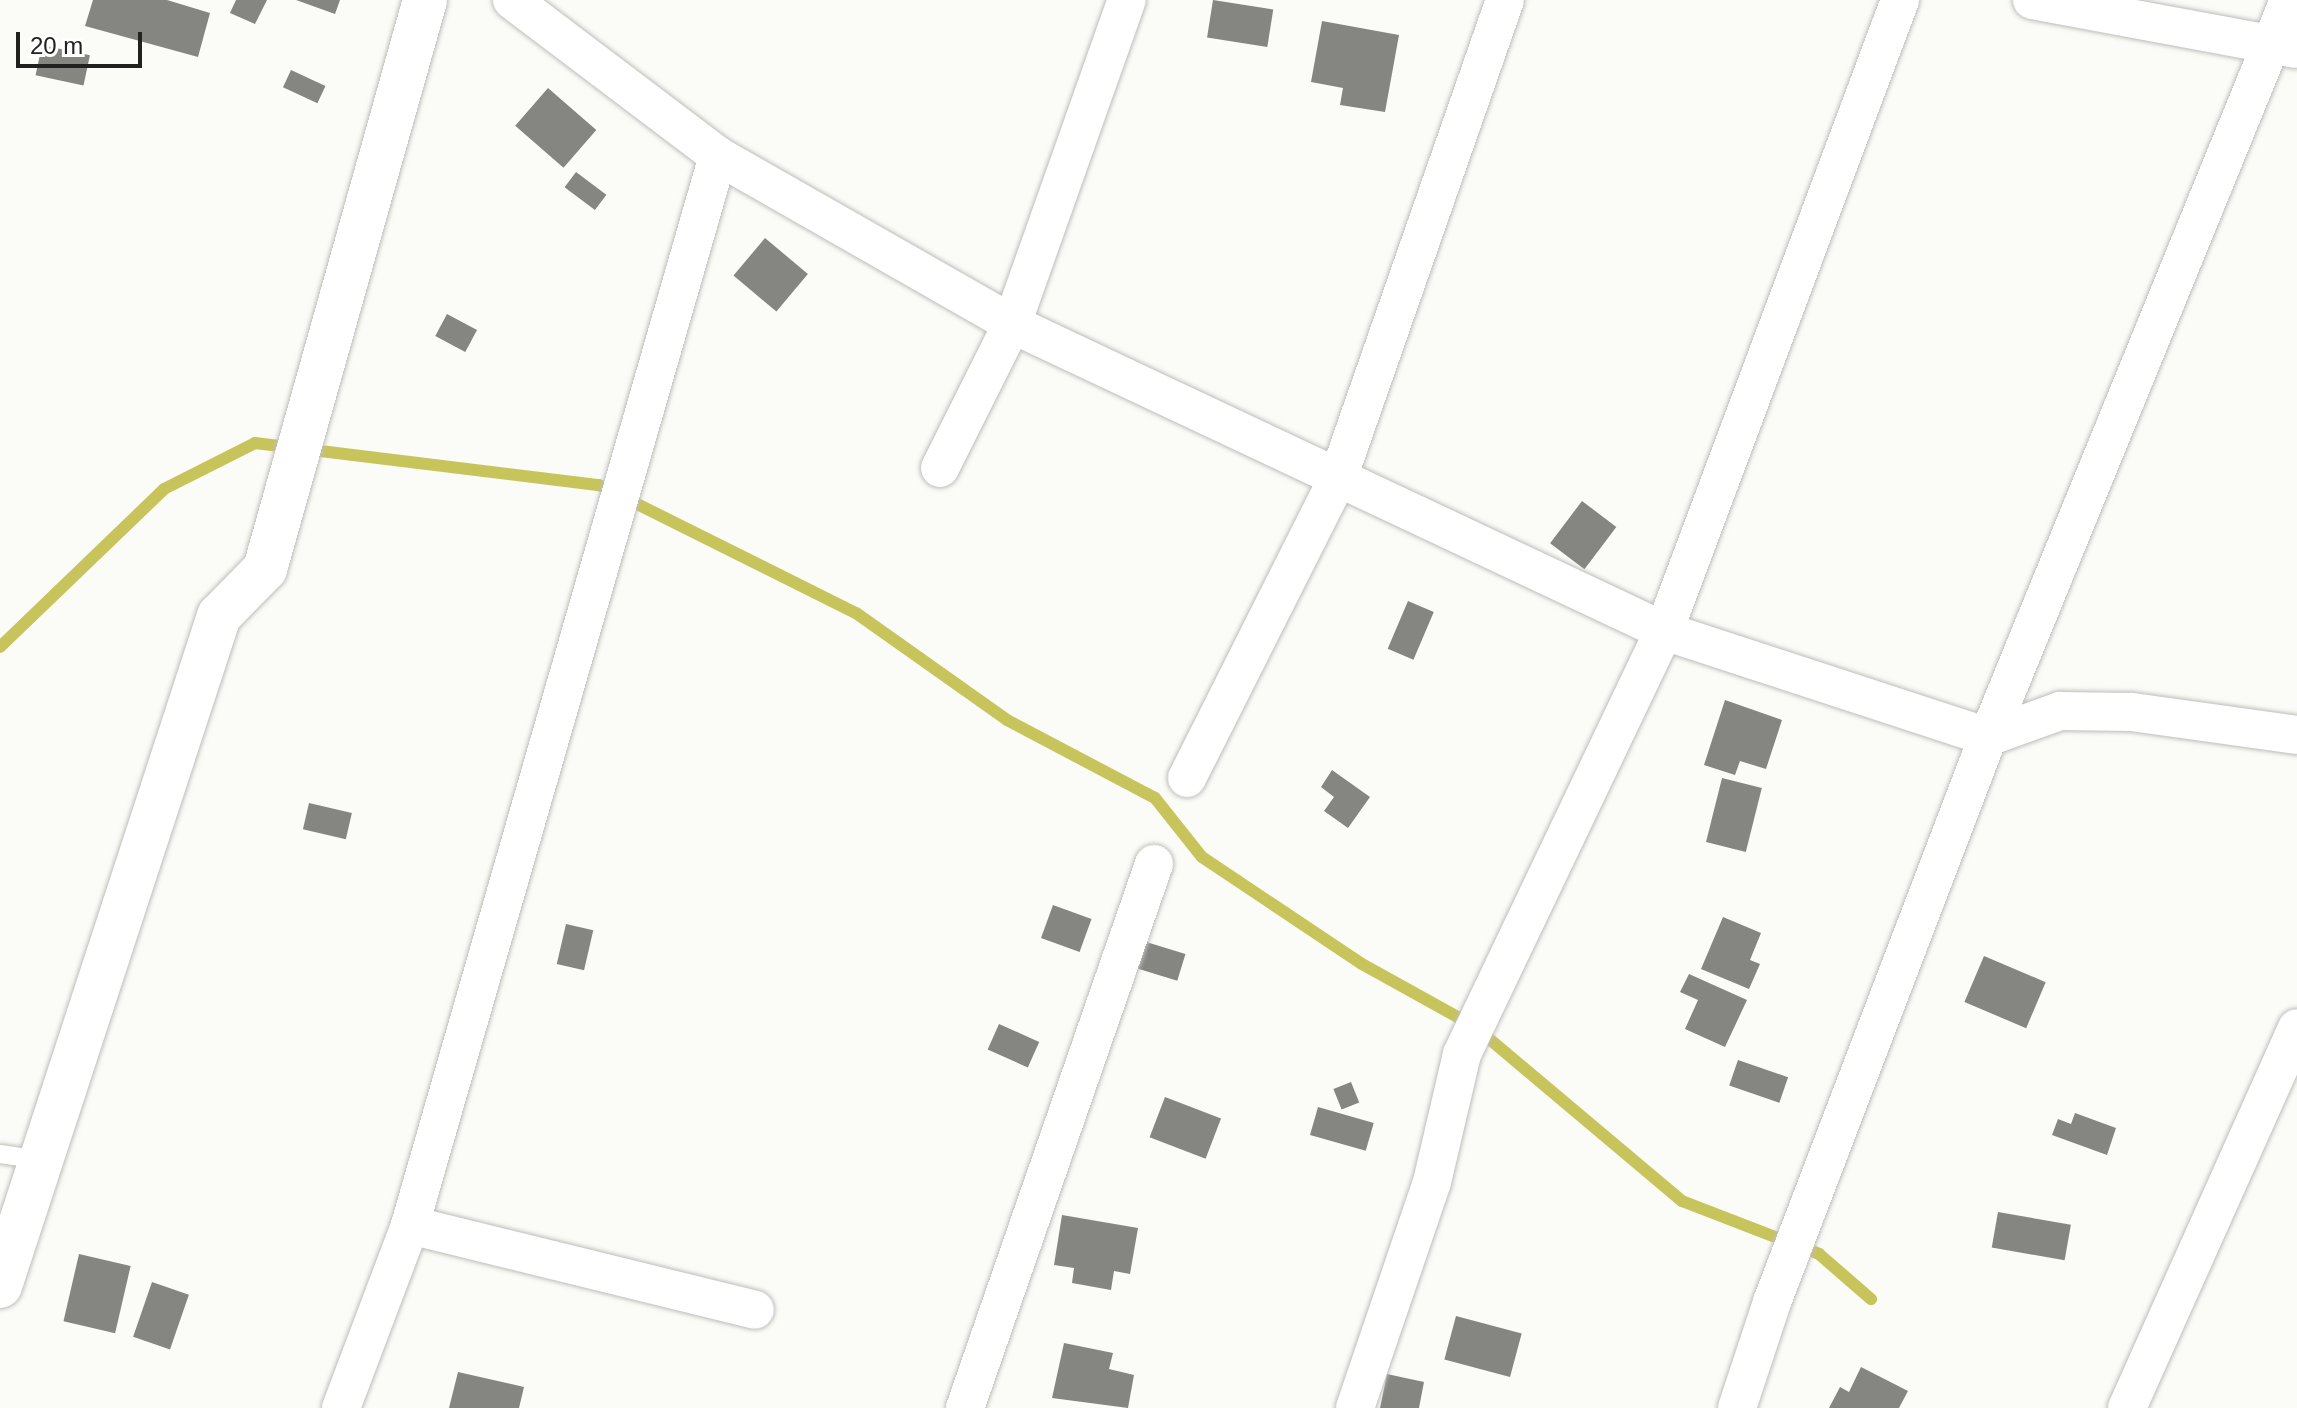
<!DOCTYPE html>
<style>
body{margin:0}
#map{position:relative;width:2297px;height:1408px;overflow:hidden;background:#fbfbf7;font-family:Arial,sans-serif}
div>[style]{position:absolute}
.stream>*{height:12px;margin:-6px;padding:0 6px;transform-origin:6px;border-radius:6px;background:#c8c45c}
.building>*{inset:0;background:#858582;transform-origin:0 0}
.roads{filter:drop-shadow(0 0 2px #bdbdba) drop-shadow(0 0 2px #bdbdba)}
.lane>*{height:18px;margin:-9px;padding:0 9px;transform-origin:9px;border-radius:9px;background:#fff}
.street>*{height:38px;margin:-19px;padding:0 19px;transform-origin:19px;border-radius:19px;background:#fff}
.secondary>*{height:44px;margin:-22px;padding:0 22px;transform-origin:22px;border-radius:22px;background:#fff}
span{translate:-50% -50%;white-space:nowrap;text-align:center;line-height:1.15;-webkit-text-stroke:7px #fffffe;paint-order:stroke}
.scale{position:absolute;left:16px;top:32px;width:126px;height:36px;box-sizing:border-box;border:4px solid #212120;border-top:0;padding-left:10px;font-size:24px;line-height:28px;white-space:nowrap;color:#212120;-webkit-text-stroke:6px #fffffe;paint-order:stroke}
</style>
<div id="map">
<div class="stream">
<div style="left:0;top:647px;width:228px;rotate:-43.9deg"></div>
<div style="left:164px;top:489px;width:102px;rotate:-26.8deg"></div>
<div style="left:255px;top:443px;width:347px;rotate:7deg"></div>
<div style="left:599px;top:485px;width:287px;rotate:26.5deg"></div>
<div style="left:856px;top:613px;width:185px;rotate:35.3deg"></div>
<div style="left:1007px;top:720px;width:167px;rotate:27.8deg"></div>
<div style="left:1155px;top:798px;width:75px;rotate:51.5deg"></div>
<div style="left:1202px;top:857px;width:192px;rotate:33.8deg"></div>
<div style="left:1362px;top:964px;width:128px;rotate:29deg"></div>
<div style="left:1474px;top:1026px;width:272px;rotate:40.1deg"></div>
<div style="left:1682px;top:1201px;width:147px;rotate:21.1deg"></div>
<div style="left:1819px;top:1254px;width:69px;rotate:40.9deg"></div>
</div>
<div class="building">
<div style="clip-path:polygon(93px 0,167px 0,210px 13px,198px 57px,85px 26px)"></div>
<div style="clip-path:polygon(236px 0,267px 0,255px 24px,230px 13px)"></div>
<div style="clip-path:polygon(296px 0,340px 0,335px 14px)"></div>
<div style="left:1213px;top:0;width:61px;height:38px;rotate:9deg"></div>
<div style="clip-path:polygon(1322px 21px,1399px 35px,1385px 112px,1340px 105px,1343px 88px,1311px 82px)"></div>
<div style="left:42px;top:45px;width:49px;height:31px;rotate:12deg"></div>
<div style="left:291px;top:70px;width:38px;height:19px;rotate:25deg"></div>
<div style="left:548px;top:88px;width:64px;height:50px;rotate:41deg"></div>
<div style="left:576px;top:172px;width:38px;height:19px;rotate:37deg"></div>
<div style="left:765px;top:238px;width:56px;height:49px;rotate:40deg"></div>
<div style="left:447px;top:314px;width:34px;height:25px;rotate:28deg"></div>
<div style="left:1582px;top:501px;width:43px;height:53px;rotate:37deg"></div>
<div style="left:1408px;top:601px;width:28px;height:52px;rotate:23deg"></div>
<div style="clip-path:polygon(1725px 700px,1782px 720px,1766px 769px,1740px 761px,1735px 775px,1704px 765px)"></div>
<div style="clip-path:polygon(1332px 770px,1370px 797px,1348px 828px,1324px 811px,1334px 797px,1321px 787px)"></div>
<div style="left:1722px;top:778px;width:41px;height:66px;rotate:14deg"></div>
<div style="left:309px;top:803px;width:44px;height:27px;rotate:13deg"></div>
<div style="left:1053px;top:905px;width:41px;height:35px;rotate:20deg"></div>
<div style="clip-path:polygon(1723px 917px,1761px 933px,1750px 960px,1760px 964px,1749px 989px,1701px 969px)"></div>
<div style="left:566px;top:924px;width:28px;height:41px;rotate:13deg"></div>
<div style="left:1130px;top:937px;width:58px;height:28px;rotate:17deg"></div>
<div style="left:1984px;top:956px;width:67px;height:50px;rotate:23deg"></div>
<div style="clip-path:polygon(1689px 974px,1747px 1000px,1725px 1047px,1685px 1029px,1698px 1000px,1680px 992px)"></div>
<div style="left:999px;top:1024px;width:44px;height:28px;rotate:24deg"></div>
<div style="left:1738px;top:1060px;width:53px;height:27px;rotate:19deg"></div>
<div style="left:1351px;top:1082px;width:22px;height:19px;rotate:68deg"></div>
<div style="left:1165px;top:1097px;width:60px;height:43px;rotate:21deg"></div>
<div style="left:1318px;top:1107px;width:58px;height:29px;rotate:16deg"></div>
<div style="clip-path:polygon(2075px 1113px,2116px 1128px,2107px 1155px,2052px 1135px,2058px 1119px,2071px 1124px)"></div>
<div style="left:1998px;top:1212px;width:74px;height:36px;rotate:10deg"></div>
<div style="clip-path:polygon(1062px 1215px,1138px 1228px,1130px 1274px,1114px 1271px,1111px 1290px,1072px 1283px,1074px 1268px,1054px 1265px)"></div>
<div style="left:79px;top:1254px;width:53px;height:69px;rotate:13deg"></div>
<div style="left:152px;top:1282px;width:39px;height:58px;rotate:19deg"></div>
<div style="left:1456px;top:1316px;width:68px;height:45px;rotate:15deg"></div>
<div style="clip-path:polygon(1064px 1343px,1113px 1353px,1109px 1369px,1134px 1375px,1128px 1408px,1052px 1398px)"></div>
<div style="clip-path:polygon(1861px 1367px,1908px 1391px,1899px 1408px,1829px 1408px,1840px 1387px,1849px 1392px)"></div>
<div style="clip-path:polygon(458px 1372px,524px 1387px,519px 1408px,449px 1408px)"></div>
<div style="clip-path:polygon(1387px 1374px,1424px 1382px,1419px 1408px,1380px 1408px)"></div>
</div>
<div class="roads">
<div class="lane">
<div style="left:0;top:1154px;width:41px;rotate:8.3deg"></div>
</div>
<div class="street">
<div style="left:512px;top:0;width:258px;rotate:37.1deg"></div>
<div style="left:718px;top:156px;width:339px;rotate:29.7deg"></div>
<div style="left:1012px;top:324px;width:721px;rotate:25.21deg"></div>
<div style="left:1664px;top:631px;width:341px;rotate:18.1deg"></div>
<div style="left:1988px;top:737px;width:77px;rotate:-19.9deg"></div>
<div style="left:2060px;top:711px;width:72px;rotate:0.8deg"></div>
<div style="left:2132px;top:712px;width:167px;rotate:7.9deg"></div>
<div style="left:2032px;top:0;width:269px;rotate:10.5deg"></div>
<div style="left:940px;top:468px;width:161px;rotate:-63.4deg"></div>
<div style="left:1012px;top:324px;width:344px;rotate:-70.5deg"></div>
<div style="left:1187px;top:778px;width:336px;rotate:-63.3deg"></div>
<div style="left:1338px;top:478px;width:506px;rotate:-70.74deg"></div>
<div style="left:410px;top:1225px;width:355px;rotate:13.8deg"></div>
<div style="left:341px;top:1408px;width:196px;rotate:-69.3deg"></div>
<div style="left:410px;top:1225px;width:1112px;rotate:-73.93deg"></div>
<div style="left:965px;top:1408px;width:576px;rotate:-70.84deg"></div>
<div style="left:1355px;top:1408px;width:239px;rotate:-71.2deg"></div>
<div style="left:1432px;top:1182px;width:131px;rotate:-76.8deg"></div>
<div style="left:1462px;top:1054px;width:469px;rotate:-64.5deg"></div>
<div style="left:1664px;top:631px;width:674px;rotate:-69.49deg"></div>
<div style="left:1737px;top:1408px;width:112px;rotate:-71.7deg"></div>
<div style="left:1772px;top:1302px;width:605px;rotate:-69.08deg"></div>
<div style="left:1988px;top:737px;width:796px;rotate:-67.78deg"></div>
<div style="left:2127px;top:1408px;width:416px;rotate:-65.9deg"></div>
</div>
<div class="secondary">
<div style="left:0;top:1286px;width:705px;rotate:-71.9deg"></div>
<div style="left:219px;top:616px;width:66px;rotate:-45.6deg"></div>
<div style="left:265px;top:569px;width:591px;rotate:-74.29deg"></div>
</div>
</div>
<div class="scale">20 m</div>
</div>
